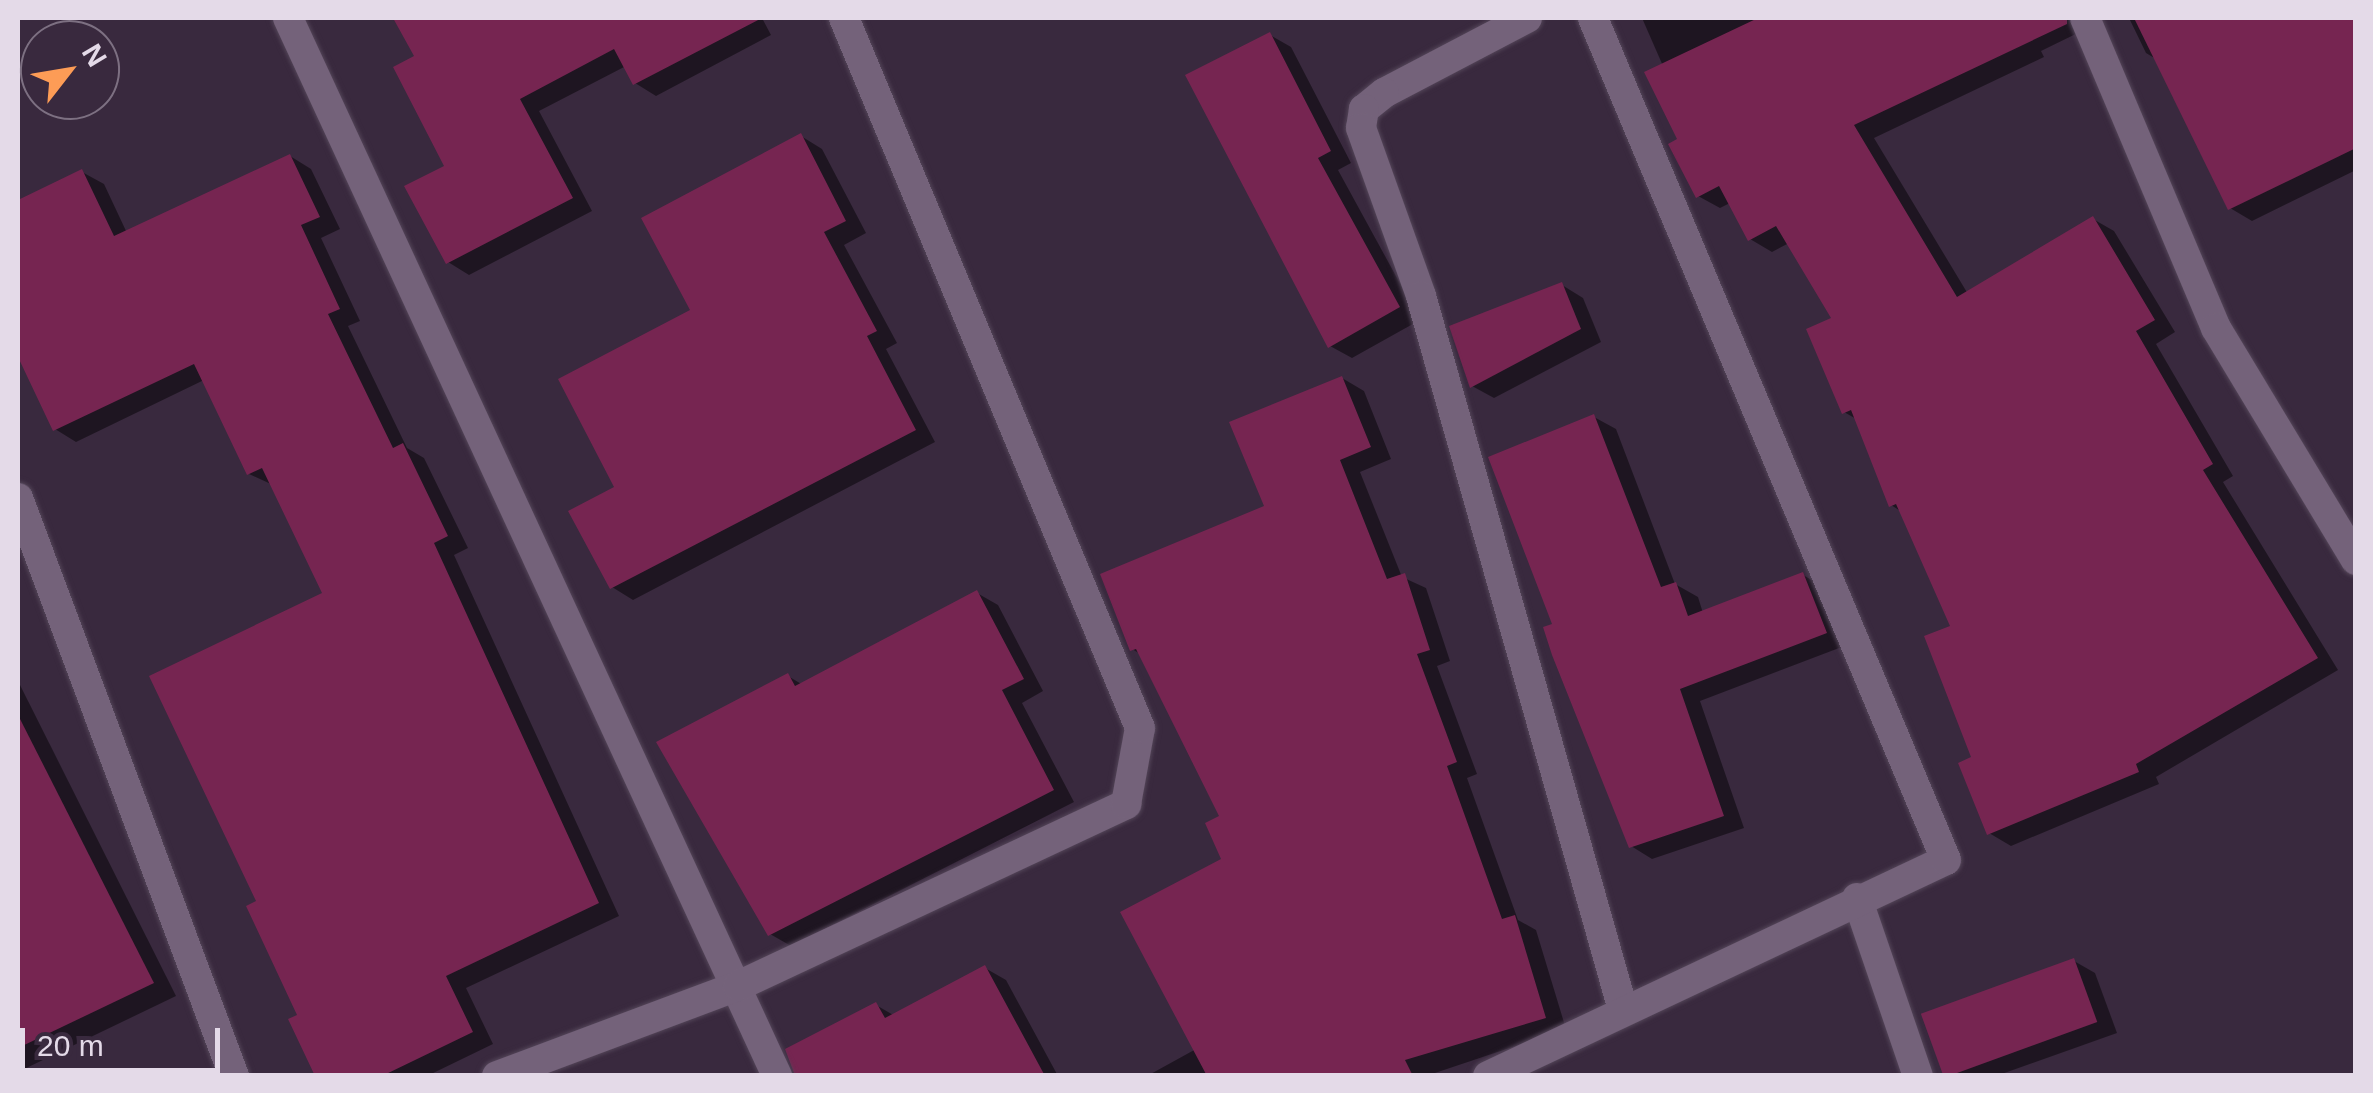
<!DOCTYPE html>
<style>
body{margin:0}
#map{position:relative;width:2373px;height:1093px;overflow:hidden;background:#39293e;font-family:Helvetica,sans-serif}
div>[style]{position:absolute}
.shadow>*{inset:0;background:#0007}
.building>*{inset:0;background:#762551;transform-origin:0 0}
.roads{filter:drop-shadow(0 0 2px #534558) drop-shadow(0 0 2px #534558)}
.minor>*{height:30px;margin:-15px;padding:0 15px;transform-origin:15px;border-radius:15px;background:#74627a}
span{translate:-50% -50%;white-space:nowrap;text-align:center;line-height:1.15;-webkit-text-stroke:9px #39293e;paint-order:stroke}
.frame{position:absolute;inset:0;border:20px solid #e4dae8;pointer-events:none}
.north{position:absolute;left:20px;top:20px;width:100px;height:100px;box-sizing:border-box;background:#39293e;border:2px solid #7d7082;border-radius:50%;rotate:59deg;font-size:28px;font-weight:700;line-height:40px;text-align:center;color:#e4dae8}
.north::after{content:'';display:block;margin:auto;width:35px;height:45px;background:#fd9c56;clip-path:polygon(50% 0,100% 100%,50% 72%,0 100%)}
.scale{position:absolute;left:20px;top:1028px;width:200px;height:45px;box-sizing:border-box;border:5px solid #e4dae8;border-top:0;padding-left:12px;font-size:30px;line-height:35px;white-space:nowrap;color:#e4dae8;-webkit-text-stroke:8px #39293e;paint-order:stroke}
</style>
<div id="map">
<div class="shadow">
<div style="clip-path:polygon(396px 18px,762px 18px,771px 35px,656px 96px,635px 83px,626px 66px,539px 111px,592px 211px,469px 275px,448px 262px,447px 167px,417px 57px)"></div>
<div style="clip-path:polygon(1642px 18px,1754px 18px,1757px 24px,1773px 18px,2095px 18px,2088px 28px,2041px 51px,2044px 57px,1874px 138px,1968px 294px,2093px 219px,2114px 231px,2175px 332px,2156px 344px,2233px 476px,2223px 482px,2338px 670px,2156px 777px,2159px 784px,2011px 846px,1989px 833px,1953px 628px,1902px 512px,1891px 505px,1858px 420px,1844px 412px,1835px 320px,1789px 243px,1772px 252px,1750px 239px,1730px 203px,1720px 208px,1698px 196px,1663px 66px)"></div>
<div style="clip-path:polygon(2129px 18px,2356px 18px,2356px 170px,2252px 221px,2230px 208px,2156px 59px,2146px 53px)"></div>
<div style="clip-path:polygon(1270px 35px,1291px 47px,1351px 163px,1338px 170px,1420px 320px,1352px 358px,1330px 346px)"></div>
<div style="clip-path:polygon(801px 136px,822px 149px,866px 233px,844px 245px,897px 343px,886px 349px,935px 442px,633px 600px,612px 587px,618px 488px,693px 311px)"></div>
<div style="clip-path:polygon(290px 156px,311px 169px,340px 229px,321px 238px,360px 321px,348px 326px,407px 448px,424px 458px,468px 548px,454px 555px,619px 916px,466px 988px,493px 1044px,427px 1076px,318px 1076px,259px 902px,325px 594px,273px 485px,249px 474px,204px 380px,76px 442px,55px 429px,18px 351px,30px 343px,18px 318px,18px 202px,82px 172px,104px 184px,127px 233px)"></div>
<div style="clip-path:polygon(1562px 285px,1583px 298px,1601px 342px,1494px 398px,1472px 386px)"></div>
<div style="clip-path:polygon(1342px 378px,1364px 391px,1391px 459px,1360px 472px,1402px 577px,1426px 588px,1450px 661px,1437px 666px,1477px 774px,1467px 778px,1518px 920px,1536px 930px,1566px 1029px,1426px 1076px,1147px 1076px,1196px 1049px,1224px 860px,1222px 817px,1142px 655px,1132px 649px,1267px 508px)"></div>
<div style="clip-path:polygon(1594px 417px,1616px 429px,1675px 584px,1698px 597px,1703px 613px,1803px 575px,1824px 587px,1847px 645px,1700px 701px,1744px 828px,1652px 859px,1631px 846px,1555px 626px)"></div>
<div style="clip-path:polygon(977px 593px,998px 605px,1043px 691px,1022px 703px,1074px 802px,791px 946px,770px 934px,788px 676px,803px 685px)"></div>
<div style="clip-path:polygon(18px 681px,176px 996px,18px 1072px)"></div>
<div style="clip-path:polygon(2074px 961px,2095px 973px,2117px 1033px,1996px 1076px,1944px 1074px)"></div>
<div style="clip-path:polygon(985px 968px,1006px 980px,1058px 1076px,813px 1076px,876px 1005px,895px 1016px)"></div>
</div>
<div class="building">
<div style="clip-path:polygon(393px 18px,762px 18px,633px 85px,614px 49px,520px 99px,573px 198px,446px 264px,404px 186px,444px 166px,393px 67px,414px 56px)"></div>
<div style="clip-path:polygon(1758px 18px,2067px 18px,2067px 24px,1854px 125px,1957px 297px,2093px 216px,2155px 320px,2136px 331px,2213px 464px,2203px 470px,2318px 658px,2136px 764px,2139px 772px,1987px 835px,1958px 763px,1971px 757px,1924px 636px,1950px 626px,1896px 504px,1889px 507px,1851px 410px,1842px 414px,1806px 329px,1831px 318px,1776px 226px,1748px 241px,1719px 186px,1696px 198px,1668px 144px,1677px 139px,1644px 72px)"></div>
<div style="clip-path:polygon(2134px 18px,2356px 18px,2356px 148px,2228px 210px)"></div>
<div style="clip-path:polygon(1270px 32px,1331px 151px,1318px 158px,1400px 307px,1328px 348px,1185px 75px)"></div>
<div style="clip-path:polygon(801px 133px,846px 221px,824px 232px,877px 331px,867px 336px,916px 430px,610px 589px,568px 511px,614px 487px,558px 379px,690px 310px,641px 218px)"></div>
<div style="clip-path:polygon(290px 154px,320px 217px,301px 225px,340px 309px,328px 314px,393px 448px,403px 443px,448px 536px,434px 543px,599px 903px,446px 976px,473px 1032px,382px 1076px,315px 1076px,288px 1019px,297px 1015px,246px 906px,256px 901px,149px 676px,322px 593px,262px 468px,247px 475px,194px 364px,53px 431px,18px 357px,18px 200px,82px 169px,114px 236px)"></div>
<div style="clip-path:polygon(1562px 282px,1581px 329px,1470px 388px,1449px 326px)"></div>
<div style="clip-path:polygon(1342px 376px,1371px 447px,1340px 460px,1387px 579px,1405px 573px,1430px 650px,1417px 654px,1457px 762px,1447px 766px,1502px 919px,1515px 915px,1546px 1018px,1405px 1060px,1413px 1076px,1207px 1076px,1120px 912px,1221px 859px,1205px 823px,1219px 816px,1136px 649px,1130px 651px,1100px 574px,1264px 506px,1229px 422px)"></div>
<div style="clip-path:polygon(1594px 414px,1661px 587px,1676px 582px,1688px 616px,1803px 572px,1827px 633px,1680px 689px,1724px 816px,1629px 848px,1552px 655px,1543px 627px,1552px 624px,1488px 457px)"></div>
<div style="clip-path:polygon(977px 590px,1024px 679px,1002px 690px,1054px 790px,768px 936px,656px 742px,788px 673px,795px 686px)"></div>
<div style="clip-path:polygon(18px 715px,154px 983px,18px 1048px)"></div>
<div style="left:2074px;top:958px;width:68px;height:163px;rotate:70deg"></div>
<div style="clip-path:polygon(985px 965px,1045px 1076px,795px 1076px,785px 1049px,876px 1002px,885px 1018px)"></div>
</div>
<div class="roads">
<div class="minor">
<div style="left:288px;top:18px;width:1166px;rotate:65.19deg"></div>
<div style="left:1527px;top:18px;width:161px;rotate:152.3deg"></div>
<div style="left:1384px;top:93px;width:26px;rotate:141deg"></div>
<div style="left:1364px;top:109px;width:19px;rotate:99deg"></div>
<div style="left:1361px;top:128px;width:178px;rotate:70.3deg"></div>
<div style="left:1421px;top:296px;width:742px;rotate:74.2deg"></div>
<div style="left:2085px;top:18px;width:337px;rotate:67.1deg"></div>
<div style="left:2216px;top:328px;width:271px;rotate:58.9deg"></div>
<div style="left:18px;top:498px;width:617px;rotate:69.51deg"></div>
<div style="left:1857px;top:898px;width:188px;rotate:71.1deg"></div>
<div style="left:497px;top:1076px;width:257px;rotate:-20.5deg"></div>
<div style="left:738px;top:986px;width:429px;rotate:-25.1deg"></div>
<div style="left:1126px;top:804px;width:77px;rotate:-79.6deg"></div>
<div style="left:1140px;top:728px;width:769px;rotate:-112.63deg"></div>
<div style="left:1488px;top:1076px;width:506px;rotate:-25.25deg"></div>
<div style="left:1946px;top:860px;width:913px;rotate:-112.75deg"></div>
</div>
</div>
<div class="frame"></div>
<div class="north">N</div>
<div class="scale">20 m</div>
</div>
